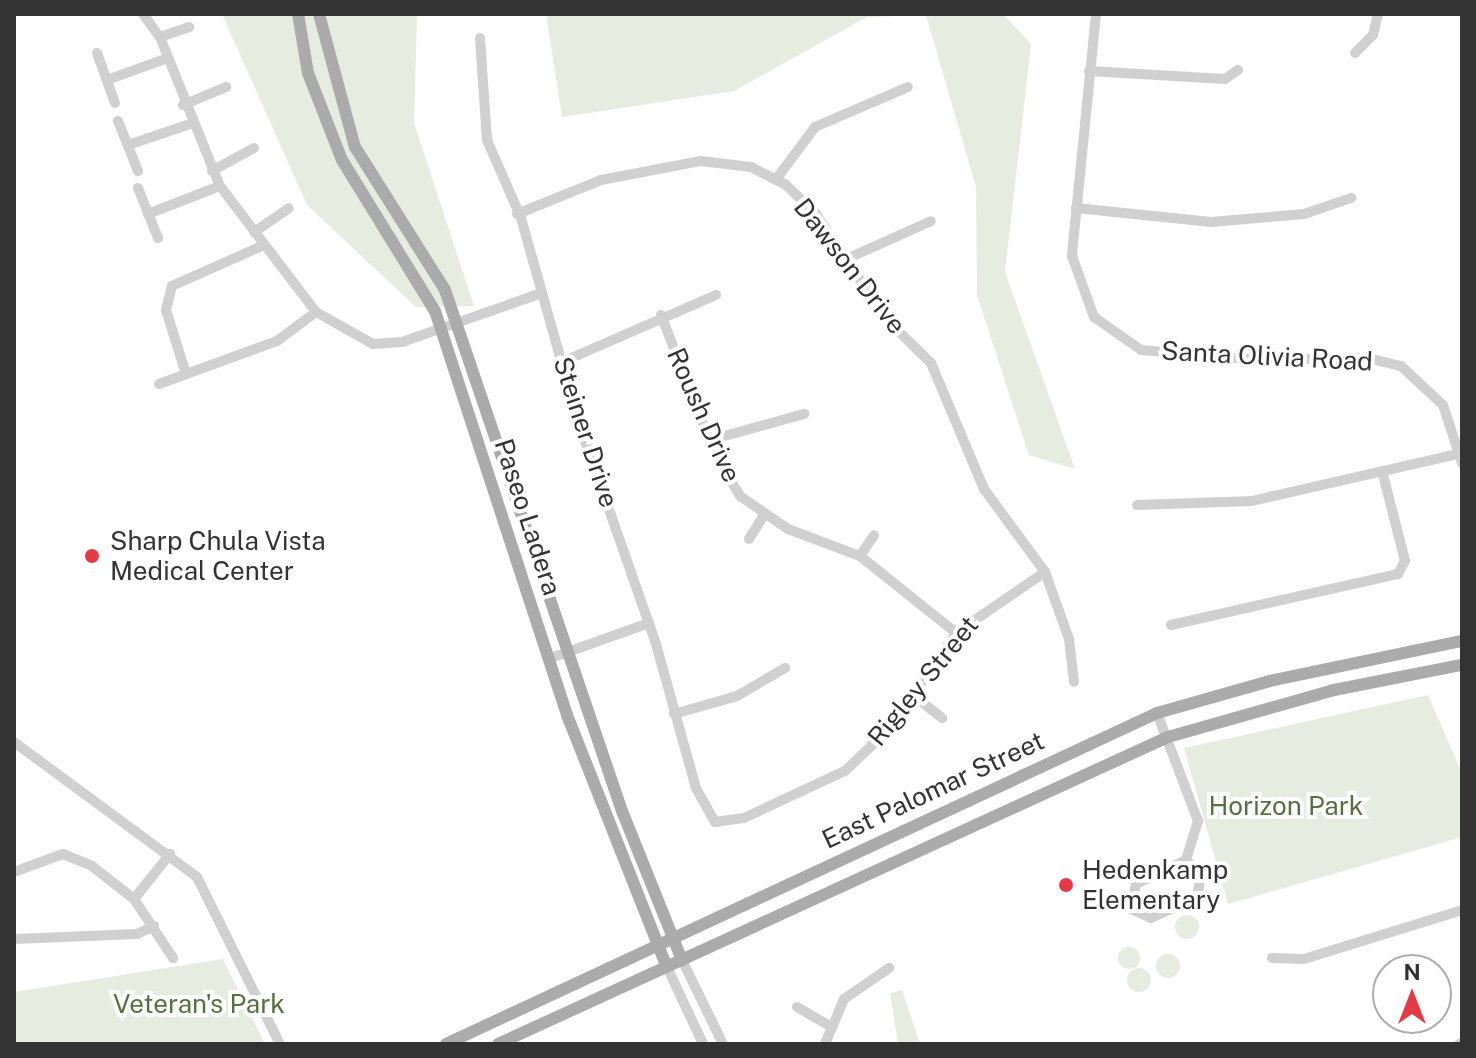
<!DOCTYPE html>
<style>
body{margin:0}
#map{position:relative;width:1476px;height:1058px;overflow:hidden;background:#fff;font-family:"Public Sans",sans-serif}
div>[style]{position:absolute}
.green>*{inset:0;background:#e6ecdf}
.round{border-radius:50%}
.minor>*{height:10px;margin:-5px;padding:0 5px;transform-origin:5px;border-radius:5px;background:#d0d0d0}
.major>*{height:12px;margin:-6px;padding:0 6px;transform-origin:6px;border-radius:6px;background:#ababab}
.dots>*{width:22px;height:22px;translate:-50% -50%;box-sizing:border-box;border:4px solid #fff;border-radius:50%}
span{translate:-50% -50%;white-space:nowrap;text-align:center;line-height:1.15;-webkit-text-stroke:8px #fff;paint-order:stroke}
.street-label{font-size:26px;color:#333}
.poi-label{font-size:26px;color:#333}
.left{translate:0 -50%;text-align:left}
.park-label{font-size:26px;color:#56703f}
.frame{position:absolute;inset:0;border:16px solid #333;pointer-events:none}
.north{position:absolute;left:1372px;top:954px;width:80px;height:80px;box-sizing:border-box;background:#fff;border:2px solid #adadad;border-radius:50%;rotate:0deg;font-size:22px;font-weight:700;line-height:32px;text-align:center;color:#333}
.north::after{content:'';display:block;margin:auto;width:28px;height:36px;background:#e63946;clip-path:polygon(50% 0,100% 100%,50% 72%,0 100%)}
</style>
<div id="map">
<div class="green">
<div style="clip-path:polygon(222px 14px,417px 14px,414px 123px,474px 306px,416px 307px,307px 205px)"></div>
<div style="clip-path:polygon(546px 14px,1003px 14px,1031px 44px,1005px 272px,1075px 469px,1029px 455px,977px 295px,976px 187px,926px 15px,867px 17px,734px 91px,562px 117px)"></div>
<div style="clip-path:polygon(1428px 695px,1462px 773px,1462px 837px,1228px 904px,1184px 748px)"></div>
<div class="round" style="left:1175px;top:915px;width:24px;height:24px"></div>
<div class="round" style="left:1118px;top:947px;width:22px;height:22px"></div>
<div class="round" style="left:1156px;top:954px;width:24px;height:24px"></div>
<div style="clip-path:polygon(223px 959px,265px 1044px,14px 1044px,14px 992px)"></div>
<div class="round" style="left:1127px;top:968px;width:24px;height:24px"></div>
<div style="clip-path:polygon(902px 990px,920px 1044px,898px 1044px,890px 993px)"></div>
</div>
<div class="minor">
<div style="left:143px;top:14px;width:29px;rotate:54deg"></div>
<div style="left:160px;top:37px;width:161px;rotate:68.1deg"></div>
<div style="left:220px;top:186px;width:158px;rotate:52.7deg"></div>
<div style="left:316px;top:312px;width:65px;rotate:29.3deg"></div>
<div style="left:373px;top:344px;width:29px;rotate:-4deg"></div>
<div style="left:402px;top:342px;width:148px;rotate:-19.3deg"></div>
<div style="left:1096px;top:14px;width:243px;rotate:95.7deg"></div>
<div style="left:1072px;top:256px;width:65px;rotate:70.2deg"></div>
<div style="left:1094px;top:317px;width:57px;rotate:35.1deg"></div>
<div style="left:1141px;top:350px;width:120px;rotate:4.8deg"></div>
<div style="left:1261px;top:360px;width:107px;rotate:-1.1deg"></div>
<div style="left:1368px;top:358px;width:34px;rotate:14deg"></div>
<div style="left:1401px;top:366px;width:57px;rotate:42.9deg"></div>
<div style="left:1443px;top:405px;width:61px;rotate:71.9deg"></div>
<div style="left:160px;top:37px;width:31px;rotate:-19deg"></div>
<div style="left:480px;top:38px;width:102px;rotate:86.1deg"></div>
<div style="left:487px;top:140px;width:85px;rotate:66.4deg"></div>
<div style="left:521px;top:218px;width:211px;rotate:74.3deg"></div>
<div style="left:578px;top:421px;width:236px;rotate:70.7deg"></div>
<div style="left:656px;top:644px;width:149px;rotate:74.5deg"></div>
<div style="left:696px;top:788px;width:39px;rotate:61deg"></div>
<div style="left:715px;top:822px;width:29px;rotate:-8deg"></div>
<div style="left:744px;top:818px;width:111px;rotate:-25deg"></div>
<div style="left:845px;top:771px;width:62px;rotate:-43.7deg"></div>
<div style="left:890px;top:728px;width:116px;rotate:-55.2deg"></div>
<div style="left:956px;top:633px;width:108px;rotate:-34.4deg"></div>
<div style="left:97px;top:53px;width:53px;rotate:70.2deg"></div>
<div style="left:1355px;top:53px;width:25px;rotate:-45deg"></div>
<div style="left:1373px;top:35px;width:22px;rotate:-77deg"></div>
<div style="left:1089px;top:71px;width:136px;rotate:3.4deg"></div>
<div style="left:1225px;top:79px;width:16px;rotate:-35deg"></div>
<div style="left:107px;top:80px;width:62px;rotate:-19.9deg"></div>
<div style="left:183px;top:105px;width:47px;rotate:-22.7deg"></div>
<div style="left:118px;top:121px;width:54px;rotate:68.2deg"></div>
<div style="left:128px;top:145px;width:65px;rotate:-18.7deg"></div>
<div style="left:212px;top:171px;width:48px;rotate:-28.7deg"></div>
<div style="left:777px;top:178px;width:64px;rotate:-53.3deg"></div>
<div style="left:815px;top:127px;width:101px;rotate:-23.3deg"></div>
<div style="left:138px;top:188px;width:54px;rotate:68.2deg"></div>
<div style="left:1076px;top:208px;width:136px;rotate:5.9deg"></div>
<div style="left:1211px;top:222px;width:93px;rotate:-4.9deg"></div>
<div style="left:1304px;top:214px;width:50px;rotate:-18.8deg"></div>
<div style="left:148px;top:214px;width:77px;rotate:-21.3deg"></div>
<div style="left:517px;top:214px;width:91px;rotate:-22deg"></div>
<div style="left:601px;top:180px;width:102px;rotate:-10.8deg"></div>
<div style="left:701px;top:161px;width:50px;rotate:6.8deg"></div>
<div style="left:751px;top:167px;width:39px;rotate:27deg"></div>
<div style="left:786px;top:185px;width:42px;rotate:44deg"></div>
<div style="left:816px;top:214px;width:126px;rotate:56.3deg"></div>
<div style="left:886px;top:319px;width:63px;rotate:44.4deg"></div>
<div style="left:931px;top:363px;width:137px;rotate:67.2deg"></div>
<div style="left:984px;top:489px;width:103px;rotate:53.7deg"></div>
<div style="left:1045px;top:572px;width:71px;rotate:70.3deg"></div>
<div style="left:1069px;top:639px;width:43px;rotate:83.4deg"></div>
<div style="left:254px;top:232px;width:42px;rotate:-34.4deg"></div>
<div style="left:844px;top:260px;width:95px;rotate:-24.1deg"></div>
<div style="left:661px;top:315px;width:149px;rotate:68.8deg"></div>
<div style="left:715px;top:454px;width:49px;rotate:59.2deg"></div>
<div style="left:740px;top:496px;width:58px;rotate:34.5deg"></div>
<div style="left:788px;top:529px;width:77px;rotate:20.6deg"></div>
<div style="left:860px;top:556px;width:123px;rotate:38.7deg"></div>
<div style="left:562px;top:362px;width:168px;rotate:-23.5deg"></div>
<div style="left:186px;top:374px;width:67px;rotate:-107.4deg"></div>
<div style="left:166px;top:310px;width:25px;rotate:-76deg"></div>
<div style="left:172px;top:286px;width:101px;rotate:-24deg"></div>
<div style="left:159px;top:384px;width:126px;rotate:-20deg"></div>
<div style="left:277px;top:341px;width:49px;rotate:-36.6deg"></div>
<div style="left:710px;top:440px;width:98px;rotate:-15.5deg"></div>
<div style="left:1137px;top:505px;width:115px;rotate:-2deg"></div>
<div style="left:1252px;top:501px;width:215px;rotate:-12.9deg"></div>
<div style="left:749px;top:539px;width:26px;rotate:-58deg"></div>
<div style="left:860px;top:556px;width:25px;rotate:-56deg"></div>
<div style="left:1171px;top:625px;width:233px;rotate:-12.7deg"></div>
<div style="left:1398px;top:574px;width:15px;rotate:-62deg"></div>
<div style="left:1405px;top:561px;width:93px;rotate:-104.3deg"></div>
<div style="left:551px;top:658px;width:104px;rotate:-19.7deg"></div>
<div style="left:914px;top:696px;width:36px;rotate:38deg"></div>
<div style="left:1157px;top:713px;width:116px;rotate:69.2deg"></div>
<div style="left:1198px;top:821px;width:41px;rotate:107.1deg"></div>
<div style="left:674px;top:714px;width:66px;rotate:-15.9deg"></div>
<div style="left:737px;top:696px;width:56px;rotate:-30.3deg"></div>
<div style="left:14px;top:742px;width:227px;rotate:36.4deg"></div>
<div style="left:197px;top:877px;width:186px;rotate:63.6deg"></div>
<div style="left:1186px;top:860px;width:21px;rotate:45deg"></div>
<div style="left:1201px;top:875px;width:22px;rotate:100deg"></div>
<div style="left:1197px;top:897px;width:51px;rotate:155.5deg"></div>
<div style="left:1151px;top:918px;width:22px;rotate:-156deg"></div>
<div style="left:1131px;top:909px;width:25px;rotate:-79deg"></div>
<div style="left:1136px;top:884px;width:55px;rotate:-25.6deg"></div>
<div style="left:14px;top:872px;width:52px;rotate:-20.2deg"></div>
<div style="left:63px;top:854px;width:31px;rotate:22deg"></div>
<div style="left:92px;top:866px;width:53px;rotate:38.2deg"></div>
<div style="left:134px;top:899px;width:71px;rotate:56.5deg"></div>
<div style="left:134px;top:899px;width:58px;rotate:-51.3deg"></div>
<div style="left:14px;top:939px;width:123px;rotate:-2.3deg"></div>
<div style="left:137px;top:934px;width:19px;rotate:-25deg"></div>
<div style="left:1272px;top:958px;width:32px;rotate:2deg"></div>
<div style="left:1304px;top:959px;width:165px;rotate:-17.2deg"></div>
<div style="left:682px;top:960px;width:93px;rotate:64deg"></div>
<div style="left:667px;top:967px;width:85px;rotate:64.9deg"></div>
<div style="left:797px;top:1007px;width:38px;rotate:30deg"></div>
<div style="left:825px;top:1044px;width:49px;rotate:-67.1deg"></div>
<div style="left:844px;top:999px;width:55px;rotate:-34.6deg"></div>
<div style="left:1459px;top:1044px;width:3px;rotate:-18deg"></div>
</div>
<div class="major">
<div style="left:298px;top:14px;width:60px;rotate:80.4deg"></div>
<div style="left:308px;top:73px;width:93px;rotate:68.7deg"></div>
<div style="left:342px;top:160px;width:177px;rotate:58.4deg"></div>
<div style="left:435px;top:311px;width:425px;rotate:71.9deg"></div>
<div style="left:567px;top:715px;width:271px;rotate:68.4deg"></div>
<div style="left:319px;top:14px;width:138px;rotate:74.9deg"></div>
<div style="left:355px;top:147px;width:169px;rotate:57.8deg"></div>
<div style="left:445px;top:290px;width:550px;rotate:71.24deg"></div>
<div style="left:622px;top:811px;width:161px;rotate:68.1deg"></div>
<div style="left:446px;top:1044px;width:784px;rotate:-24.96deg"></div>
<div style="left:1157px;top:713px;width:117px;rotate:-15.8deg"></div>
<div style="left:1270px;top:681px;width:196px;rotate:-11.8deg"></div>
<div style="left:498px;top:1044px;width:737px;rotate:-24.62deg"></div>
<div style="left:1168px;top:737px;width:173px;rotate:-15.8deg"></div>
<div style="left:1334px;top:690px;width:130px;rotate:-11.1deg"></div>
</div>
<div class="dots">
<div style="left:92px;top:556px;background:#e63946"></div>
<div style="left:1066px;top:885px;background:#e63946"></div>
</div>
<div class="street-label">
<span style="left:850px;top:266px;rotate:52deg">Dawson Drive</span>
<span style="left:1267px;top:356px;rotate:3deg">Santa Olivia Road</span>
<span style="left:704px;top:415px;rotate:66deg">Roush Drive</span>
<span style="left:586px;top:432px;rotate:72deg">Steiner Drive</span>
<span style="left:528px;top:517px;rotate:72deg">Paseo Ladera</span>
<span style="left:923px;top:681px;rotate:-51deg">Rigley Street</span>
<span style="left:933px;top:790px;rotate:-25deg">East Palomar Street</span>
</div>
<div class="poi-label">
<span class="left" style="left:110px;top:556px">Sharp Chula Vista<br>Medical Center</span>
<span class="left" style="left:1082px;top:885px">Hedenkamp<br>Elementary</span>
</div>
<div class="park-label">
<span style="left:1286px;top:806px">Horizon Park</span>
<span style="left:199px;top:1004px">Veteran's Park</span>
</div>
<div class="frame"></div>
<div class="north">N</div>
</div>
